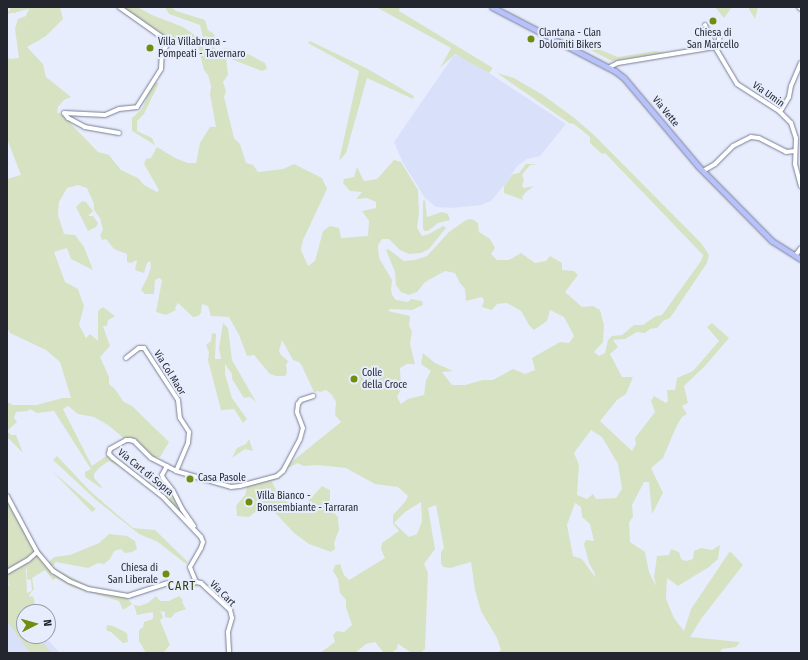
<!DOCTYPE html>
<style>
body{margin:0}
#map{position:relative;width:808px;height:660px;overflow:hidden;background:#e8edfd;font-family:"Fira Sans Condensed",sans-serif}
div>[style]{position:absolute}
.built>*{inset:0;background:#d9e0fa}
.green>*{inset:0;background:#d7e2c3}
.roads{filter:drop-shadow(0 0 1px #777d95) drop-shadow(0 0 1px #777d95)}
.minor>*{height:4px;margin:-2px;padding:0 2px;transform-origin:2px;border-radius:2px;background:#fff}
.major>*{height:5px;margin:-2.5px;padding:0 2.5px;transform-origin:2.5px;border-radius:2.5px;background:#b7c1fa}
.dots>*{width:11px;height:11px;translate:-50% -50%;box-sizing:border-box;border:2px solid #e8edfd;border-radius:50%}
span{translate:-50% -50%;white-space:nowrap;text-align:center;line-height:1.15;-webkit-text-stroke:4px #e8edfd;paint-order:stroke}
.poi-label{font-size:10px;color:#23262f}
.left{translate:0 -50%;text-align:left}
.right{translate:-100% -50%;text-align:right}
.street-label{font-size:10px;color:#23262f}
.quarter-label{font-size:12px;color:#314006;letter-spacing:1px}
.frame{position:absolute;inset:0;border:8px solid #23262f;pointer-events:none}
.north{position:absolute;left:16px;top:604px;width:40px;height:40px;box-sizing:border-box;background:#e8edfd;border:1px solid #999dab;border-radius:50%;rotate:84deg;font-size:11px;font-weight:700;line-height:16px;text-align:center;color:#23262f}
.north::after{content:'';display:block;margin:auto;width:14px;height:18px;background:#6f8d0e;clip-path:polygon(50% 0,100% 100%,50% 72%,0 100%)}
</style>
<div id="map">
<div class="built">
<div style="clip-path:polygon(454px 55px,462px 57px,486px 71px,566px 124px,540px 156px,527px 159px,517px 166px,507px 182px,491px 201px,481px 205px,452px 208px,436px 207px,425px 198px,403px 163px,394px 142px)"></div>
<div style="clip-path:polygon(24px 614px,24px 636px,44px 636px,60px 653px,7px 653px,7px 624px)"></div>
</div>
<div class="green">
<div style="clip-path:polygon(evenodd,11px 7px,60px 7px,63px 19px,46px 36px,27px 47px,43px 64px,46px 77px,71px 97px,64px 100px,58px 107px,57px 113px,67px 114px,71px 119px,70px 123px,98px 152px,109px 155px,121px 170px,138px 178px,144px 185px,157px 192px,159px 190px,144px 164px,146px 159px,151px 158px,157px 147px,175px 158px,188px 163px,196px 163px,200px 143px,210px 127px,216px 127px,210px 94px,211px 86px,208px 75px,204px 70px,198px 46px,188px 41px,173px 44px,122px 7px,137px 7px,152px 15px,183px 27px,193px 34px,205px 46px,200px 25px,169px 14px,165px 7px,171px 7px,176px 11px,205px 20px,208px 30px,214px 34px,215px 40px,214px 48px,218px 50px,228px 48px,248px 54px,265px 63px,267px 69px,262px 71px,226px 57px,228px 75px,223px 82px,226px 91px,224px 97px,234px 138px,240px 144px,246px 163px,253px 165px,258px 172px,283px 169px,294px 164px,322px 178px,327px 189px,303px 240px,301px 250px,308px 266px,315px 261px,323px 231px,330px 226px,339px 228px,341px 238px,368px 236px,369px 221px,362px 211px,376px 208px,376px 202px,367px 198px,356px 199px,362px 192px,350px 191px,343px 183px,344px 179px,354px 177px,357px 167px,364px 181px,377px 179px,394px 160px,401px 162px,418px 190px,419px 213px,417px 228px,422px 236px,429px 234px,443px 226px,446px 228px,429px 249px,421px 253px,409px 254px,400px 250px,389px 239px,382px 239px,378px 245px,379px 258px,392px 280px,391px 289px,392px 295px,396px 300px,408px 302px,411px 299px,422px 301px,423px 305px,412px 310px,390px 309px,388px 311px,410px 316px,409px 326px,412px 331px,410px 344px,415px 364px,407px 364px,400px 368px,401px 389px,397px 397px,401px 404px,408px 399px,424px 395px,426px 380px,431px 371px,421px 364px,423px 353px,435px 363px,453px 371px,442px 372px,452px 385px,465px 385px,483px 380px,493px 380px,513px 369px,525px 374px,535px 370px,532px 358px,560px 342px,569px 343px,574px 336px,564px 317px,550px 310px,547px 321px,534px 330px,529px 325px,521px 311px,507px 303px,497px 304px,492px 310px,482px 307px,484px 300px,482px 297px,466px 301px,465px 289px,460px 283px,455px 273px,445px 271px,425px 282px,417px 292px,409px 295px,401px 292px,396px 285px,395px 272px,386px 250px,388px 249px,404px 261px,415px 260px,427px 256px,449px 232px,466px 220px,472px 219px,478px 223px,479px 232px,490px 239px,495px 248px,491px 254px,497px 260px,509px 260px,521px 253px,535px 263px,546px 261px,550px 256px,562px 263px,562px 270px,574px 271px,578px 275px,565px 292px,582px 307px,593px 306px,600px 310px,604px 325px,603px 342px,594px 352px,599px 356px,605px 353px,608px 340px,612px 336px,622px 335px,634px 325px,643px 325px,656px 316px,662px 315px,701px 261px,703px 255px,605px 153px,602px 154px,590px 143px,590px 137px,574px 124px,569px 123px,497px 73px,514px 78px,543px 95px,573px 117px,594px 135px,702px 244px,709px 255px,707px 263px,670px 318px,663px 321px,657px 328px,650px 329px,645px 333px,637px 332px,625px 339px,613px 340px,618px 347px,610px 354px,622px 377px,633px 377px,626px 394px,617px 400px,600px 421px,632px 451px,636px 444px,635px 438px,655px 412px,651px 401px,654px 396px,666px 403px,668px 401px,667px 390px,675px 390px,677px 378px,693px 371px,719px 341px,707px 327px,712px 323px,729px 338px,705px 366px,684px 386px,688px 403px,682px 406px,687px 414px,682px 417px,677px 425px,663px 458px,651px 468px,663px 493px,652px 514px,649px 482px,644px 482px,632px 505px,633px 517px,629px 522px,630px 542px,645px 552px,649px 572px,656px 586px,654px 577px,657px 556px,669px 555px,671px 549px,679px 552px,681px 559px,686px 561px,693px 559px,694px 551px,701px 548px,712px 550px,720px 545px,718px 559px,709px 567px,678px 586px,667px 578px,666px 599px,674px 618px,684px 631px,691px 609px,730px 551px,743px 565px,701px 619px,690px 637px,740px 642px,736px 647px,722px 649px,720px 652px,723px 653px,497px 653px,501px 650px,497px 638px,481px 611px,475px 590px,471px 562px,450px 568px,444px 567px,441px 564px,441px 552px,444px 548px,436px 505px,428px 508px,435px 549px,424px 564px,428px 573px,425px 649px,420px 653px,412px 653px,398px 644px,397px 649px,391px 653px,384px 653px,375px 642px,366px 644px,355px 653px,320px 653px,335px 642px,333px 635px,337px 631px,344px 632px,352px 625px,346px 607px,346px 600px,340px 593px,338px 579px,333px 571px,335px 565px,340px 564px,344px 575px,349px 580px,385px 558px,381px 549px,382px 543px,399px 531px,393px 524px,393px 515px,405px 502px,408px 496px,398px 487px,375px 484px,346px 468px,317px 465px,303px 466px,298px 463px,286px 469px,289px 464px,341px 422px,335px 415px,336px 402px,332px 395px,326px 390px,320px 392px,318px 391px,314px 392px,302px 366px,299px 362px,293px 360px,282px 340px,279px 351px,281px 355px,288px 361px,286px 365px,287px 373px,285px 376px,276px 376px,270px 374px,254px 355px,247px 356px,239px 335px,229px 317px,211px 316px,208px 306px,202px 304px,201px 313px,198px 316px,193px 317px,178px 303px,175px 308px,176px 310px,166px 315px,156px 312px,162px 280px,159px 278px,155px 280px,154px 294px,145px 294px,141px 290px,148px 276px,151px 267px,150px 261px,147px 263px,144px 273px,135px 270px,137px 260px,131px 263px,127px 262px,127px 254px,114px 249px,106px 239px,102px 240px,100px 235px,103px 230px,100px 218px,94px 210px,94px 204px,87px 188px,78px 185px,67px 188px,59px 202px,58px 215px,64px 234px,75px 235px,84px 247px,93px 270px,71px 259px,67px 248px,54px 252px,65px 282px,78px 289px,84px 306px,79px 325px,86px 338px,90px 334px,98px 341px,98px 311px,103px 307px,115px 316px,108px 320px,107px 326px,103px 326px,110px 346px,100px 357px,109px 377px,109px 384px,114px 388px,124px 402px,132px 406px,169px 442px,160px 457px,151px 457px,132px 439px,126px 440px,108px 425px,94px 417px,78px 414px,68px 406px,63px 409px,92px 466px,109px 454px,122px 465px,117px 465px,109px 461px,100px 467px,94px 474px,94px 478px,102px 487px,101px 488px,85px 477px,85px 472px,91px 469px,54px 411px,37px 413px,30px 409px,28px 411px,16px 412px,14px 418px,17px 422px,7px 431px,11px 435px,16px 435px,23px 453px,7px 437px,7px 402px,13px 405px,36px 405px,63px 398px,71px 398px,60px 362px,46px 350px,10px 333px,7px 328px,7px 179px,21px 175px,7px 139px,7px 54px,9px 59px,19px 58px,15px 29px,18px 19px,26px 16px,29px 9px,7px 14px,11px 7px,591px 430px,602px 437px,618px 464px,622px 489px,616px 498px,596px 499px,593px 494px,587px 499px,577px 495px,579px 465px,574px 453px,591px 430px,11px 7px,421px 502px,422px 521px,417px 534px,409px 537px,394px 523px,405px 512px,421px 502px,11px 7px,575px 503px,581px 507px,582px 517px,590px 524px,594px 541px,586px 540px,584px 544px,589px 563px,595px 574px,595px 577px,582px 559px,573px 556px,567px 525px,575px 503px)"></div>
<div style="clip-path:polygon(376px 7px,400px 7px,399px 11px,493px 68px,489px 73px,455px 54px,440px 68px,451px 48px)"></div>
<div style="clip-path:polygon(715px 7px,732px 7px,724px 18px)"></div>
<div style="clip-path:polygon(749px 7px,758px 7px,755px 19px,749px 9px)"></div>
<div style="clip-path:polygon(545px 27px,618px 57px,655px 51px,665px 53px,612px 61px)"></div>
<div style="clip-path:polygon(310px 41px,368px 69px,414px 96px,413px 99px,367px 78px,346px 153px,339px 161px,359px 71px,308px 43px)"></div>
<div style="clip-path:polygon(153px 83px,159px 83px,144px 114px,137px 121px,137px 131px,152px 138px,155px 145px,132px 131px,132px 118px,142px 109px)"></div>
<div style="clip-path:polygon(526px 164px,538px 164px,530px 165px,522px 175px,524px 180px,522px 186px,524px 188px,534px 186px,526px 192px,522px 197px,523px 200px,504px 193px,504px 186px,513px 174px,519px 173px)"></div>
<div style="clip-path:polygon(425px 200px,427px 217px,442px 212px,448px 214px,450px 220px,438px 223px,428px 231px,424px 231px,423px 228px,423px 201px)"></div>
<div style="clip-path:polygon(82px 201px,86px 202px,93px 211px,88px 216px,93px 216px,98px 223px,96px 227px,88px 231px,76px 207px)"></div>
<div style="clip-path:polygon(223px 323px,228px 328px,232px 360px,256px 402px,250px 397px,244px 398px,232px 379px,232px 374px,225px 364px,225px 374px,232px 398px,247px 419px,243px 423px,234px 409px,221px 410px,208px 360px,209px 352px,206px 345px,211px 341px,212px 333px,216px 334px,215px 359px,221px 359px,219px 348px)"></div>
<div style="clip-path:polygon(249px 439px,253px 451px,245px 449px,232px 458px,237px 448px,246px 444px)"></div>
<div style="clip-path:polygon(57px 456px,91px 492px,133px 528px,155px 530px,188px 562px,186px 564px,158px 542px,139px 534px,96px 500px,53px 460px)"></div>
<div style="clip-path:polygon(51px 470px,96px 509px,92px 512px)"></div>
<div style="clip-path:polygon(153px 476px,158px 476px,167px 482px,180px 503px,174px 509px,144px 482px)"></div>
<div style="clip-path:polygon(280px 476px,280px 479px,272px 481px,273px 484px,277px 492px,294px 509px,303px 507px,322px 486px,330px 490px,330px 509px,338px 517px,339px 530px,334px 543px,335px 549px,331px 552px,309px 544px,294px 533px,268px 505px,264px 505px,249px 517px,237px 516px,236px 506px,245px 495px,248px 484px)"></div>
<div style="clip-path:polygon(evenodd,7px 500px,32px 545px,40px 550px,48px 563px,54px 557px,70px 555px,99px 543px,109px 534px,127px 536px,135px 541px,137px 549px,132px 552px,125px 553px,121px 549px,114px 551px,110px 559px,104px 564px,98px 563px,88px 568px,56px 562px,52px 567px,92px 588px,123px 593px,132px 604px,123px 610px,119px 601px,72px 587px,56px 578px,53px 580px,45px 570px,32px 578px,34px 589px,29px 595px,30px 597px,33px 596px,37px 612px,24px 612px,24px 636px,37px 636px,52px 653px,30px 653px,9px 624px,7px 625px,7px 585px,9px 585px,7px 576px,7px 500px,26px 569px,27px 569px,27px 579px,31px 580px,32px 591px,27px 593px,26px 569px)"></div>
<div style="clip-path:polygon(156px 596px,160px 601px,169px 601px,179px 596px,183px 600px,182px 602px,186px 609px,175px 613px,171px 618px,165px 617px,165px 612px,157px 611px,161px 612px,163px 618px,160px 620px,170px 645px,163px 653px,146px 653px,139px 641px,139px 630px,143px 627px,144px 622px,153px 619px,153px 612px,137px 615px,134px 605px,139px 606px,148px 603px)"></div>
<div style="clip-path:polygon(107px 625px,113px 626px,127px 633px,128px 642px,123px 643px,111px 632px,106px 630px)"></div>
</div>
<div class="roads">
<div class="minor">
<div style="left:799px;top:7px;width:3px;rotate:45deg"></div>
<div style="left:705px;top:25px;width:22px;rotate:69deg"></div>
<div style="left:715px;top:47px;width:43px;rotate:59.3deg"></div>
<div style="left:737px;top:84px;width:50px;rotate:32.7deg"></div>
<div style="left:779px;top:111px;width:17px;rotate:45deg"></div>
<div style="left:791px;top:123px;width:16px;rotate:72deg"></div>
<div style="left:796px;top:138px;width:26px;rotate:92deg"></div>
<div style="left:795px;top:164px;width:23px;rotate:75deg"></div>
<div style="left:715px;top:47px;width:6px;rotate:-51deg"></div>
<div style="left:719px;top:42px;width:6px;rotate:-90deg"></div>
<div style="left:608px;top:68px;width:11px;rotate:-27deg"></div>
<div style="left:618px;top:63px;width:98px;rotate:-9.4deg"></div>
<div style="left:780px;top:112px;width:17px;rotate:-59deg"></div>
<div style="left:789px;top:97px;width:11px;rotate:-80deg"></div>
<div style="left:791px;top:86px;width:25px;rotate:-67deg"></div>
<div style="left:119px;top:133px;width:35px;rotate:-170deg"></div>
<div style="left:85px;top:127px;width:19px;rotate:-152deg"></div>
<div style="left:68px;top:118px;width:6px;rotate:-129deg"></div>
<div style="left:64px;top:113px;width:41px;rotate:2.8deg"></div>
<div style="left:105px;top:115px;width:15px;rotate:-23deg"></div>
<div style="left:119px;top:109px;width:18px;rotate:-6deg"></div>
<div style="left:137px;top:107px;width:45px;rotate:-57.7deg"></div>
<div style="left:161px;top:69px;width:17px;rotate:-87deg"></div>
<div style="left:162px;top:52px;width:9px;rotate:-54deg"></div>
<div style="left:167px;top:45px;width:5px;rotate:-101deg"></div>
<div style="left:166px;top:40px;width:57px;rotate:-144.9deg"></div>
<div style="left:703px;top:171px;width:14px;rotate:-30deg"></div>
<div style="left:715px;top:164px;width:25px;rotate:-45deg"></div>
<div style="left:733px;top:146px;width:20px;rotate:-27deg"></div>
<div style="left:751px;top:137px;width:8px;rotate:7deg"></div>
<div style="left:759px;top:138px;width:30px;rotate:27deg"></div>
<div style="left:786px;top:152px;width:9px;rotate:-6deg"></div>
<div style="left:795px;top:256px;width:10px;rotate:-53deg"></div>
<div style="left:126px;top:358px;width:16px;rotate:-38deg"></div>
<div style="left:139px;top:348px;width:5px"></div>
<div style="left:144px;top:348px;width:62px;rotate:56.8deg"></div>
<div style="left:178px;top:400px;width:18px;rotate:84deg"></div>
<div style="left:180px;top:418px;width:17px;rotate:57deg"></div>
<div style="left:189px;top:432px;width:11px;rotate:95deg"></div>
<div style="left:188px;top:443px;width:30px;rotate:113deg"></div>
<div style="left:167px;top:466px;width:10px;rotate:119deg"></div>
<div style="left:162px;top:475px;width:3px;rotate:72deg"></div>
<div style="left:163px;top:478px;width:16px;rotate:52deg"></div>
<div style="left:173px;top:491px;width:20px;rotate:63deg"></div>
<div style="left:182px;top:509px;width:21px;rotate:55deg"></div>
<div style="left:7px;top:496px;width:64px;rotate:61.8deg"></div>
<div style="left:37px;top:552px;width:25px;rotate:50deg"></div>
<div style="left:53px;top:571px;width:19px;rotate:32deg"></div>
<div style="left:69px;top:581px;width:21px;rotate:23deg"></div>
<div style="left:88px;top:589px;width:41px;rotate:9.9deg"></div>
<div style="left:128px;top:596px;width:42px;rotate:-18deg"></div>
<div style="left:168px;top:583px;width:8px;rotate:23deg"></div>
<div style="left:175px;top:586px;width:9px"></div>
<div style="left:184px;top:586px;width:13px;rotate:-18deg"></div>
<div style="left:196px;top:582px;width:5px;rotate:11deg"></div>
<div style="left:201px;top:583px;width:40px;rotate:43deg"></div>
<div style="left:230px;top:610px;width:8px;rotate:76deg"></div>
<div style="left:232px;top:618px;width:15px;rotate:106deg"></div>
<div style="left:228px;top:632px;width:21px;rotate:87deg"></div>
<div style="left:7px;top:572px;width:24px;rotate:-30deg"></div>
<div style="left:28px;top:560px;width:12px;rotate:-42deg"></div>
<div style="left:196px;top:582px;width:16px;rotate:-112deg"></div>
<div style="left:190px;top:567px;width:22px;rotate:-60deg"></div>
<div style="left:201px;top:548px;width:6px;rotate:-72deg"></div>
<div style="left:203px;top:542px;width:5px;rotate:-112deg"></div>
<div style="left:201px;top:537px;width:55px;rotate:-133.5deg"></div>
<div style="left:163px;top:497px;width:63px;rotate:-142deg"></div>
<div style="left:113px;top:458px;width:6px;rotate:-135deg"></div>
<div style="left:109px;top:454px;width:5px;rotate:-79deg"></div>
<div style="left:110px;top:449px;width:18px;rotate:-29deg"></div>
<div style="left:126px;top:440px;width:4px"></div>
<div style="left:130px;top:440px;width:4px;rotate:14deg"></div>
<div style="left:134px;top:441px;width:24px;rotate:45deg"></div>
<div style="left:151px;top:458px;width:28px;rotate:27deg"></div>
<div style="left:176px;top:471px;width:57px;rotate:16.2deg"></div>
<div style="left:231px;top:487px;width:9px;rotate:-6deg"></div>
<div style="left:240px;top:486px;width:38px;rotate:-15deg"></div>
<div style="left:277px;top:476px;width:8px;rotate:-40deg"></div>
<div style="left:283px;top:471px;width:36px;rotate:-62deg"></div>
<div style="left:300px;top:439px;width:11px;rotate:-75deg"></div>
<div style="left:303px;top:428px;width:17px;rotate:-111deg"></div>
<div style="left:297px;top:412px;width:8px;rotate:-83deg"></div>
<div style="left:298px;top:404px;width:5px;rotate:-53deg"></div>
<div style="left:301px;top:400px;width:13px;rotate:-18deg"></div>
</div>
<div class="major">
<div style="left:492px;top:7px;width:139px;rotate:27.5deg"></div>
<div style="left:615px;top:71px;width:11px;rotate:38deg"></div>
<div style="left:624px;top:78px;width:115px;rotate:49.9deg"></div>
<div style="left:698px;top:166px;width:105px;rotate:45.4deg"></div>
<div style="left:772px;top:241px;width:34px;rotate:32deg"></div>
</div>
</div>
<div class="dots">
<div style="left:713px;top:21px;background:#6f8d0e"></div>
<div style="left:531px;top:39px;background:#6f8d0e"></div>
<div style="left:150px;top:48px;background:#6f8d0e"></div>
<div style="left:354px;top:379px;background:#6f8d0e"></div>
<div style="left:190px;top:479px;background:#6f8d0e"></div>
<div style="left:249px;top:502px;background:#6f8d0e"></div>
<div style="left:166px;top:574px;background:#6f8d0e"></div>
</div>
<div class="poi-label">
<span class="left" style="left:539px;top:39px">Clantana - Clan<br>Dolomiti Bikers</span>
<span style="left:713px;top:39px">Chiesa di<br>San Marcello</span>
<span class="left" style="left:158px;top:48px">Villa Villabruna -<br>Pompeati - Tavernaro</span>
<span class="left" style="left:362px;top:379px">Colle<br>della Croce</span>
<span class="left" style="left:198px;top:479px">Casa Pasole</span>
<span class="left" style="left:257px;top:502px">Villa Bianco -<br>Bonsembiante - Tarraran</span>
<span class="right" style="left:158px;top:574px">Chiesa di<br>San Liberale</span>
</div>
<div class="street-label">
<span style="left:768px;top:95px;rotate:35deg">Via Umin</span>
<span style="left:665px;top:112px;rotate:51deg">Via Vette</span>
<span style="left:169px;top:373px;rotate:58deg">Via Col Maor</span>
<span style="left:145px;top:473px;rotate:39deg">Via Cart di Sopra</span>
<span style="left:222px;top:594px;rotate:45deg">Via Cart</span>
</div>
<div class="quarter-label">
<span style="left:182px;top:587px">CART</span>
</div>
<div class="frame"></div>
<div class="north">N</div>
</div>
